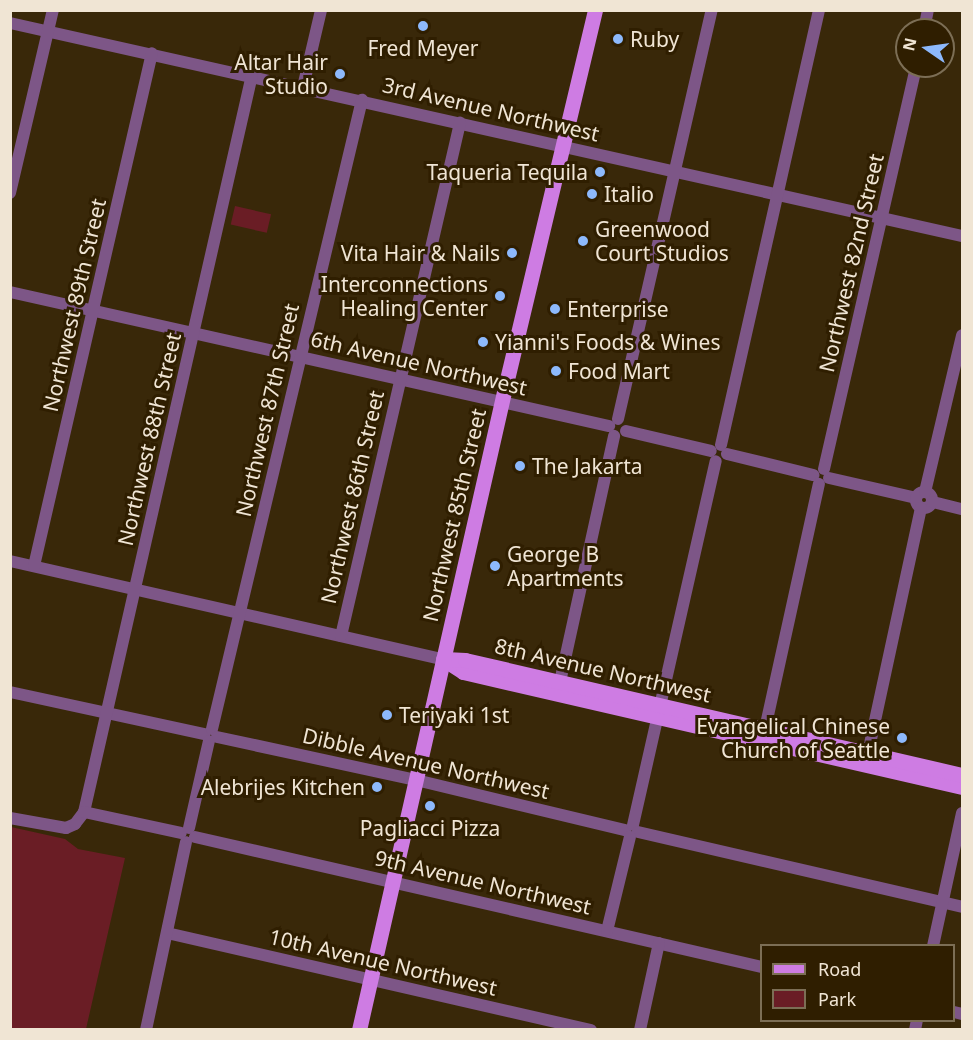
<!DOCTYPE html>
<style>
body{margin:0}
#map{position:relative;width:973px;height:1040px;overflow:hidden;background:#392809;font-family:"Noto Sans",sans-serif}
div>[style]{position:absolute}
.green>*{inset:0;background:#6a1d25;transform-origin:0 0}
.minor>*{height:12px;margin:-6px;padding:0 6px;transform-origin:6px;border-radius:6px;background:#7d5687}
.minor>.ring{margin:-6px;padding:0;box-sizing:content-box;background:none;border:12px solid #7d5687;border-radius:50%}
.major>*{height:15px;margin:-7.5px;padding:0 7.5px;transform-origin:7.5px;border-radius:7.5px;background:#ce7ce3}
.dots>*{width:16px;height:16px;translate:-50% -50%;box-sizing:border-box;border:3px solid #2f1e00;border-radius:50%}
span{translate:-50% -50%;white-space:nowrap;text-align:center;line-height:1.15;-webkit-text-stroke:6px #2f1e00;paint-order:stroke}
.poi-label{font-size:21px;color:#f0e5d4}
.left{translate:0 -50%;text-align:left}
.right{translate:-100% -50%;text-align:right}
.street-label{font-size:21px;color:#f0e5d4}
.frame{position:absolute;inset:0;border:12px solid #f0e5d4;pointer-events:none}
.legend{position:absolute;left:760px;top:944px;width:195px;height:78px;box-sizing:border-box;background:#2f1e00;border:2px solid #7c6e55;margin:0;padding:8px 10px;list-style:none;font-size:18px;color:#f0e5d4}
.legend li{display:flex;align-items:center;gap:12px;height:30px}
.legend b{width:30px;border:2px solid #7c6e55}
.north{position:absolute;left:895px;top:18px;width:60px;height:60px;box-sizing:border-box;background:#2f1e00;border:2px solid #7c6e55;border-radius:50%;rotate:283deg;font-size:16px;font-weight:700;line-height:24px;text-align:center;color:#f0e5d4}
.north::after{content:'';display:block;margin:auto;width:21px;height:27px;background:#8db9fc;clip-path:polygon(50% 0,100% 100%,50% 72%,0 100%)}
</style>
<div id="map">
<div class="green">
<div style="left:235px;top:206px;width:37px;height:19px;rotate:13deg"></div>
<div style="clip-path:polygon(11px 827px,65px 839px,78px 849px,125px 858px,86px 1029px,11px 1029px)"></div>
</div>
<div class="minor">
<div style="left:10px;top:23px;width:976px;rotate:12.61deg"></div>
<div style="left:924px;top:30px;width:20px;rotate:-79deg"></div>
<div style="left:303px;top:87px;width:79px;rotate:-76.8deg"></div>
<div style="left:10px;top:193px;width:188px;rotate:-76.8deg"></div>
<div style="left:10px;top:292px;width:614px;rotate:12.61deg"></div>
<div style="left:618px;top:419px;width:420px;rotate:-77.1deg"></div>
<div style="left:626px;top:431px;width:87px;rotate:13.2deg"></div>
<div style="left:721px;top:445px;width:446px;rotate:-77.3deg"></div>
<div style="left:727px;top:454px;width:89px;rotate:13.7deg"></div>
<div style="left:824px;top:469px;width:413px;rotate:-77.1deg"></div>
<div style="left:829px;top:478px;width:89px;rotate:12.9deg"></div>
<div class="ring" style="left:916px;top:492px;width:4px;height:4px"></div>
<div style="left:925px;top:492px;width:161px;rotate:-76.7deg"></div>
<div style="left:933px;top:502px;width:30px;rotate:14deg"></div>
<div style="left:10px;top:561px;width:444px;rotate:12.8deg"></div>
<div style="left:34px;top:566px;width:526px;rotate:-77.05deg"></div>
<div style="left:341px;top:636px;width:527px;rotate:-76.94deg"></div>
<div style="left:560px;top:682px;width:252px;rotate:-77.6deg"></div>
<div style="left:10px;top:692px;width:199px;rotate:12.2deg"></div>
<div style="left:212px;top:729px;width:647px;rotate:-76.59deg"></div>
<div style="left:765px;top:729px;width:251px;rotate:-77.6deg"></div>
<div style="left:217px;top:737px;width:204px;rotate:12.2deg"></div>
<div style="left:416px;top:780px;width:215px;rotate:13.5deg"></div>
<div style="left:868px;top:753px;width:251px;rotate:-77.8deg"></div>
<div style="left:84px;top:812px;width:756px;rotate:-77.16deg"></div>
<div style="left:10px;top:818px;width:57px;rotate:10.1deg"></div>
<div style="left:66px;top:828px;width:10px;rotate:-24deg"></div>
<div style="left:75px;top:824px;width:15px;rotate:-53deg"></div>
<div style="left:84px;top:812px;width:99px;rotate:12.2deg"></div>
<div style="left:633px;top:825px;width:373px;rotate:-77.2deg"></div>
<div style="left:189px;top:828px;width:89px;rotate:-77.1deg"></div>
<div style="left:638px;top:832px;width:333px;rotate:13deg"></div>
<div style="left:195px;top:837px;width:582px;rotate:12.91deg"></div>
<div style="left:607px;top:931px;width:97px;rotate:-76.3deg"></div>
<div style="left:167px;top:933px;width:435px;rotate:12.9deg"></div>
<div style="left:933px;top:946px;width:136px;rotate:-77.7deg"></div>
<div style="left:954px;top:1012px;width:8px;rotate:14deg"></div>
<div style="left:146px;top:1030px;width:192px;rotate:-78deg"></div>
<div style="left:640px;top:1030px;width:89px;rotate:-77.7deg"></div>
<div style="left:915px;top:1030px;width:10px;rotate:-79deg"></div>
</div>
<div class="major">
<div style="left:443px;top:659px;width:24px;rotate:33deg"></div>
<div style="left:463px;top:672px;width:512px;rotate:12.98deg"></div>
<div style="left:445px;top:659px;width:20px;rotate:3deg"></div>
<div style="left:465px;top:660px;width:510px;rotate:13.03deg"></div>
<div style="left:359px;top:1030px;width:654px;rotate:-77.2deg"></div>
<div style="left:504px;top:392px;width:393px;rotate:-76.6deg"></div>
</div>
<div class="dots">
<div style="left:423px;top:26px;background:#8db9fc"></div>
<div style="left:618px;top:39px;background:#8db9fc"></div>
<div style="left:340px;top:74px;background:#8db9fc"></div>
<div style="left:600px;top:172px;background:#8db9fc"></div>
<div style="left:592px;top:194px;background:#8db9fc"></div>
<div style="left:583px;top:241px;background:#8db9fc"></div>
<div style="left:512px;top:253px;background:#8db9fc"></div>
<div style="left:500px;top:296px;background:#8db9fc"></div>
<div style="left:555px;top:309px;background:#8db9fc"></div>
<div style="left:483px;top:342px;background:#8db9fc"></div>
<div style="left:556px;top:371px;background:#8db9fc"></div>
<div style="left:520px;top:466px;background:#8db9fc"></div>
<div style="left:495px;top:566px;background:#8db9fc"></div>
<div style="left:387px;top:715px;background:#8db9fc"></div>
<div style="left:902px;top:738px;background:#8db9fc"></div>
<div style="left:377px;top:787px;background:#8db9fc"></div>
<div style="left:430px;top:806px;background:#8db9fc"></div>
</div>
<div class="poi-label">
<span class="left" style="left:630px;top:39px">Ruby</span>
<span style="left:423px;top:48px">Fred Meyer</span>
<span class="right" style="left:328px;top:74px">Altar Hair<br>Studio</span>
<span class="right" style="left:588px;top:172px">Taqueria Tequila</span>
<span class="left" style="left:604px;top:194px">Italio</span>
<span class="left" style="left:595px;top:241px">Greenwood<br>Court Studios</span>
<span class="right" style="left:500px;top:253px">Vita Hair &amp; Nails</span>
<span class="right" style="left:488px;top:296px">Interconnections<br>Healing Center</span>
<span class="left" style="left:567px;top:309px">Enterprise</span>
<span class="left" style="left:495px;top:342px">Yianni's Foods &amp; Wines</span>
<span class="left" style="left:568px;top:371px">Food Mart</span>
<span class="left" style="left:532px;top:466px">The Jakarta</span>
<span class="left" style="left:507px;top:566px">George B<br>Apartments</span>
<span class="left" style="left:399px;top:715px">Teriyaki 1st</span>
<span class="right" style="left:890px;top:738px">Evangelical Chinese<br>Church of Seattle</span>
<span class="right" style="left:365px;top:787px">Alebrijes Kitchen</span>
<span style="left:430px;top:828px">Pagliacci Pizza</span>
</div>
<div class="street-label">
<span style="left:491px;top:109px;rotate:13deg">3rd Avenue Northwest</span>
<span style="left:851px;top:263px;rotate:-77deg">Northwest 82nd Street</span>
<span style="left:74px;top:305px;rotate:-77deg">Northwest 89th Street</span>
<span style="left:419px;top:363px;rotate:13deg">6th Avenue Northwest</span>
<span style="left:267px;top:410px;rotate:-77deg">Northwest 87th Street</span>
<span style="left:149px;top:439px;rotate:-77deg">Northwest 88th Street</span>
<span style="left:352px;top:497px;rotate:-77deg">Northwest 86th Street</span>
<span style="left:454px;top:515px;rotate:-77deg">Northwest 85th Street</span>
<span style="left:603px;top:670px;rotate:13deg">8th Avenue Northwest</span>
<span style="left:426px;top:763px;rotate:13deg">Dibble Avenue Northwest</span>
<span style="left:483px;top:882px;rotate:13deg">9th Avenue Northwest</span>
<span style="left:383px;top:962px;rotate:13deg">10th Avenue Northwest</span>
</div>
<div class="frame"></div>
<ul class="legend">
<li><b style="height:8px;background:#ce7ce3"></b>Road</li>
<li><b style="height:16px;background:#6a1d25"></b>Park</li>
</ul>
<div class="north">N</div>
</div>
